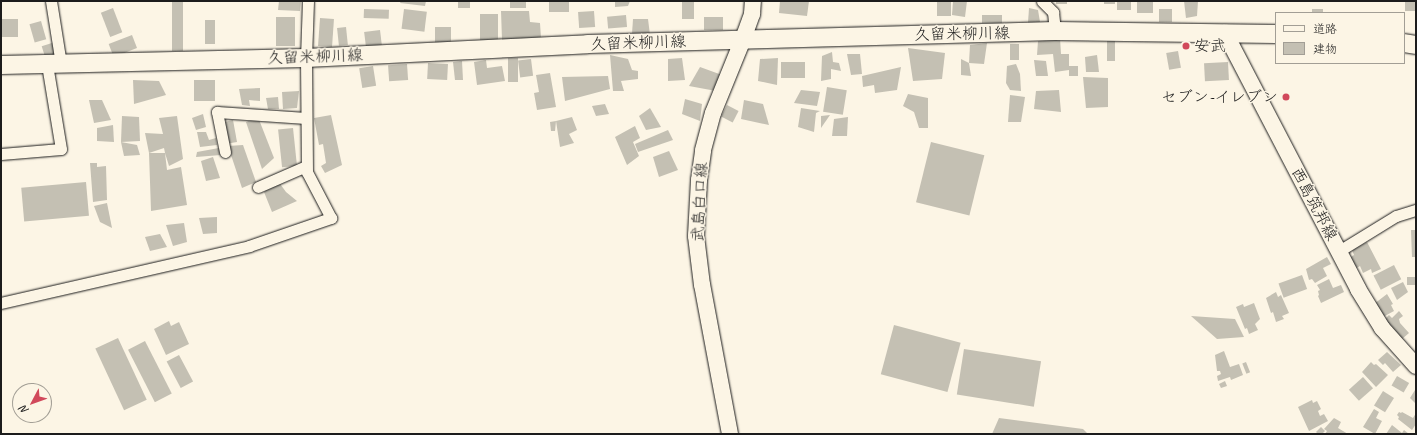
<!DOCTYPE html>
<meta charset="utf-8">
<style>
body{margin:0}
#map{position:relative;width:1417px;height:435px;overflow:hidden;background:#fcf5e5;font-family:Caveat,"Klee One",sans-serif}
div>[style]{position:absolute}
.building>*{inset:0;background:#c4c0b3;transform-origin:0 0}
.roads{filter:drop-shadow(0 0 1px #1c1c1c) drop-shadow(0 0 1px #1c1c1c)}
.street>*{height:11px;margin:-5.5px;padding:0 5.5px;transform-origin:5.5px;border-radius:5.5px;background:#fcf5e5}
.secondary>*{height:16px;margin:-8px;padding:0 8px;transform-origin:8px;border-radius:8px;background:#fcf5e5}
.primary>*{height:18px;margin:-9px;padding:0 9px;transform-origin:9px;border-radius:9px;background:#fcf5e5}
.dots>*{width:11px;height:11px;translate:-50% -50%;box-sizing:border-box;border:2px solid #fcf5e5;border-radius:50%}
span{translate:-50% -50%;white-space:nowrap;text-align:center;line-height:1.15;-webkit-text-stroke:3px #fcf5e5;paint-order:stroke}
.street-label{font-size:16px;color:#1c1c1c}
.poi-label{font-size:16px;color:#1c1c1c}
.left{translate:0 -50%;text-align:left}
.right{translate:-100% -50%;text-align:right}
.frame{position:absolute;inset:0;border:2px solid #1c1c1c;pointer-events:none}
.legend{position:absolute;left:1275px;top:12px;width:130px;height:52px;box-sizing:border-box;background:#fcf5e5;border:1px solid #a29e95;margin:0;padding:5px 7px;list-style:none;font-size:12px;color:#1c1c1c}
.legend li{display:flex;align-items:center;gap:8px;height:20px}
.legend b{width:20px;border:1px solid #a29e95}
.north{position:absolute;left:12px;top:383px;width:40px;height:40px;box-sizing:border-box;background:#fcf5e5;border:1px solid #a29e95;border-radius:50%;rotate:229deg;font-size:11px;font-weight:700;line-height:16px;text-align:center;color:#1c1c1c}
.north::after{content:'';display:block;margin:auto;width:14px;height:18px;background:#d1495b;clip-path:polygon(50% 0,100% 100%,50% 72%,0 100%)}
</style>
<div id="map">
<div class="building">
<div style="left:172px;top:1px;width:11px;height:50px"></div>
<div style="clip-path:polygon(279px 1px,301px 1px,300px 11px,278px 10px)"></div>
<div style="clip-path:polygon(401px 1px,426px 1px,425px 6px,400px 3px)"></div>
<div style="left:458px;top:1px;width:12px;height:7px"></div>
<div style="left:510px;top:1px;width:16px;height:7px"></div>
<div style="left:549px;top:1px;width:20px;height:11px"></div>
<div style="clip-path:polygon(615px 1px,630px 1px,628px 6px,615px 7px)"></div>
<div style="left:682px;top:1px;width:12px;height:18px"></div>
<div style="clip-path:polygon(780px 1px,809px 1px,807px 16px,779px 13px)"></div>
<div style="left:937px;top:1px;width:14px;height:15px"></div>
<div style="clip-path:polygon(953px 1px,967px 1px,965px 17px,952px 15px)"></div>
<div style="left:1056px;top:1px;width:11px;height:3px"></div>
<div style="left:1104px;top:1px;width:11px;height:3px"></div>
<div style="left:1117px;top:1px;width:14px;height:9px"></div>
<div style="left:1137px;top:1px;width:16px;height:12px"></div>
<div style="clip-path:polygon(1184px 1px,1198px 1px,1197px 16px,1186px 18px)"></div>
<div style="left:1405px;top:1px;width:11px;height:10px"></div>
<div style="left:113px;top:8px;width:26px;height:13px;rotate:69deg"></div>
<div style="clip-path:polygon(1029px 8px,1038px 10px,1040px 22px,1028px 23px)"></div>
<div style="left:364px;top:9px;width:25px;height:9px;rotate:2deg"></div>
<div style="left:404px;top:9px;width:23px;height:20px;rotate:7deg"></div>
<div style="left:1159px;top:9px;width:13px;height:13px"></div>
<div style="left:1312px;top:9px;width:11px;height:4px"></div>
<div style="clip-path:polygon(501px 11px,529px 11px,530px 22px,540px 23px,541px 38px,502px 40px)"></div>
<div style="left:594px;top:11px;width:16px;height:16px;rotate:86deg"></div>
<div style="left:480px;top:14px;width:18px;height:26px"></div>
<div style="left:626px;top:15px;width:12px;height:19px;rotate:85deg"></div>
<div style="left:982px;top:15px;width:20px;height:8px"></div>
<div style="left:276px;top:17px;width:19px;height:29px"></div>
<div style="left:704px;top:17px;width:19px;height:13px"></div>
<div style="left:320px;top:18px;width:14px;height:28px;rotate:4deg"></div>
<div style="left:1px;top:19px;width:17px;height:18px"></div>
<div style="clip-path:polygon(633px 19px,648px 19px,650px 35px,632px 34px)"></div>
<div style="left:205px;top:20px;width:10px;height:24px"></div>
<div style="left:41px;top:21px;width:19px;height:12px;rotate:74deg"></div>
<div style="left:346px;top:27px;width:18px;height:9px;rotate:84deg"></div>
<div style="left:435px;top:27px;width:16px;height:18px"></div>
<div style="left:380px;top:30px;width:16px;height:16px;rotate:83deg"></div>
<div style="left:132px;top:35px;width:14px;height:25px;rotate:69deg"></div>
<div style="clip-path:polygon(1060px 38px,1061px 54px,1069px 54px,1069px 66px,1078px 66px,1078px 76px,1069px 76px,1069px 70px,1055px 72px,1053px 54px,1037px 55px,1038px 41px)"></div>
<div style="left:1107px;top:41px;width:8px;height:20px"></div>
<div style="left:55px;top:42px;width:13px;height:14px;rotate:72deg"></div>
<div style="clip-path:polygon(987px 43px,984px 64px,969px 63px,970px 45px)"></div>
<div style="left:1019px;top:44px;width:16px;height:9px;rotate:90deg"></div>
<div style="clip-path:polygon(908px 48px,945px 53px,942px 79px,913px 81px)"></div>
<div style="left:1178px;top:51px;width:17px;height:12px;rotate:80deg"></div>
<div style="clip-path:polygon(832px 52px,833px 62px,839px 63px,841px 71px,831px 69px,831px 79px,821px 81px,822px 56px)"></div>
<div style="clip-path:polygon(847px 54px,860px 54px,862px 74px,851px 75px)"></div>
<div style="clip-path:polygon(610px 55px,628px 59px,632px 70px,638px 71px,638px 79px,621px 81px,624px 91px,613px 91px)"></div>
<div style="clip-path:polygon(1097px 55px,1099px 72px,1086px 72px,1085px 57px)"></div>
<div style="left:508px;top:58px;width:10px;height:24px"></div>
<div style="clip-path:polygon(682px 58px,685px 80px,668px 81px,668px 59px)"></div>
<div style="clip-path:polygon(778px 58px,777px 85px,758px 81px,760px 59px)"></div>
<div style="left:531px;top:59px;width:17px;height:13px;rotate:83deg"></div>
<div style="clip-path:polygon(961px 59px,969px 63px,971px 76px,961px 75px)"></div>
<div style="clip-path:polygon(486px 60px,487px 68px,502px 66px,505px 81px,477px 85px,474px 62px)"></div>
<div style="clip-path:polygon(1034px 60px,1046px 61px,1048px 76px,1036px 76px)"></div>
<div style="clip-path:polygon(462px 61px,463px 80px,455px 80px,453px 62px)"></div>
<div style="left:781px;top:62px;width:24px;height:16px"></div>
<div style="left:1228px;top:62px;width:18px;height:24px;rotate:87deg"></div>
<div style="left:428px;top:63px;width:20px;height:16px;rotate:3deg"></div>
<div style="left:407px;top:64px;width:16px;height:19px;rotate:86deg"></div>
<div style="clip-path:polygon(1016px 64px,1020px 74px,1021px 91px,1010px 90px,1006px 83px,1007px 66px)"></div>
<div style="left:373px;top:66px;width:20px;height:14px;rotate:81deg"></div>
<div style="clip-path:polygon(700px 67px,722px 75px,716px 91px,689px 86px)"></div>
<div style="clip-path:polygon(901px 67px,897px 90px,875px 93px,874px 85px,863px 87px,862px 76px)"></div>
<div style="clip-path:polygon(550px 73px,556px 107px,537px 110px,534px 93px,539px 92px,536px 75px)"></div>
<div style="clip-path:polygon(608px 76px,610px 89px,565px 101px,562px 77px)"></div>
<div style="clip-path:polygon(1083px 77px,1108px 78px,1108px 107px,1086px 108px)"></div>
<div style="clip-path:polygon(133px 80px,159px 81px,166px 95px,134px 104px)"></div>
<div style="left:215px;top:80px;width:21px;height:21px;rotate:90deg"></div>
<div style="left:827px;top:87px;width:20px;height:25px;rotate:9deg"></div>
<div style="clip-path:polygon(260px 88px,260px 101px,249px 100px,250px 106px,242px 105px,239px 89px)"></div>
<div style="clip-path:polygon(801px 90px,820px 92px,817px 106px,794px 103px)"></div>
<div style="clip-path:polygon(1059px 90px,1061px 112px,1034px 109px,1036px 91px)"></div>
<div style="clip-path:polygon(299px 91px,297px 108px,283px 109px,282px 92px)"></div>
<div style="clip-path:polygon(908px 94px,928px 98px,928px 128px,919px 128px,914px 112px,903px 106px)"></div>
<div style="clip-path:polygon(1010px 95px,1025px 97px,1021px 122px,1008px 122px)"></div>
<div style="clip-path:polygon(278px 97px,279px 109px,268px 109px,266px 98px)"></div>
<div style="clip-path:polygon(685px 99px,702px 104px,700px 121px,682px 114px)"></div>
<div style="clip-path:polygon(89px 100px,102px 100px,111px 120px,94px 123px)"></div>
<div style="clip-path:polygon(744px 100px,763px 104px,769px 125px,741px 119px)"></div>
<div style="clip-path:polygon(605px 104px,609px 114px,596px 116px,592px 106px)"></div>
<div style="left:727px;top:105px;width:13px;height:13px;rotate:27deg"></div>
<div style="clip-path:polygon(650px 108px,661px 127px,646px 130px,639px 116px)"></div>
<div style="clip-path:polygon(801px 108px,820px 111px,816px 113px,814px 132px,798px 127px)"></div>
<div style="clip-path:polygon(203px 114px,206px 127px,196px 130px,192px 118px)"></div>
<div style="clip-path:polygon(331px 115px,342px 165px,325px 173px,321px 166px,326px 163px,323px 144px,319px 145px,314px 118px)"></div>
<div style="clip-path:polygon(830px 115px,821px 128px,821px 116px)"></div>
<div style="clip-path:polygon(122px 116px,139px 117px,140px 141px,121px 142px)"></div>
<div style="clip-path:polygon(177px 116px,183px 159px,169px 166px,165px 153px,167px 170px,181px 167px,187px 205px,151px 211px,149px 153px,165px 153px,164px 148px,149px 153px,145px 133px,163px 134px,159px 118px)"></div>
<div style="clip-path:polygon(258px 117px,274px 158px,262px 169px,246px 122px)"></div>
<div style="clip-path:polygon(572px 117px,577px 130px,569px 134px,574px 143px,560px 147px,556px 121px)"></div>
<div style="clip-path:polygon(848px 117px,847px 136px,832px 136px,834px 119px)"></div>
<div style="clip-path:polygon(233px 120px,237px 142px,225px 144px,224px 122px)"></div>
<div style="clip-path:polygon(556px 121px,555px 131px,551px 131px,550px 122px)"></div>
<div style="clip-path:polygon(113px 125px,114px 142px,97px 141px,97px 128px)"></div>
<div style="clip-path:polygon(635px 126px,640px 138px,633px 142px,639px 156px,627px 165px,615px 137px)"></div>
<div style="left:293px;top:128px;width:38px;height:15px;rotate:84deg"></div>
<div style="clip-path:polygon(668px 130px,673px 140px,638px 152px,635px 144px)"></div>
<div style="clip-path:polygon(197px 132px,206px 132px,209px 140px,216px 138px,217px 145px,200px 147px)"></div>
<div style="clip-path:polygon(121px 142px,137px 145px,140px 155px,124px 156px)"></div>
<div style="left:931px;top:142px;width:55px;height:62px;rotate:14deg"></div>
<div style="clip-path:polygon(243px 145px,256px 182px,242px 188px,228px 146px)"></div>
<div style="clip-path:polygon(219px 148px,221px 155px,196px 157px,197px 152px)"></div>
<div style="clip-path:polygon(669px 151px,678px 170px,659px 177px,653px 157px)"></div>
<div style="clip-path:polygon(213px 157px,220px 178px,206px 181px,201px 161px)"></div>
<div style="clip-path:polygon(90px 163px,97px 163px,97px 167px,106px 166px,107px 200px,93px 202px)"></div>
<div style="clip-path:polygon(278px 181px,286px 192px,297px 201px,272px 212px,264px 192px)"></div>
<div style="left:86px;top:182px;width:34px;height:65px;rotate:85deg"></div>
<div style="clip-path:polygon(107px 203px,112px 228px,100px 222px,94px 206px)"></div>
<div style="clip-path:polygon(217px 217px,217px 233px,203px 234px,199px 218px)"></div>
<div style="clip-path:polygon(184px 223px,187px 242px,173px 246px,166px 225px)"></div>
<div style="clip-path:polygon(1411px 230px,1416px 230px,1416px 257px,1412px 257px)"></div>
<div style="clip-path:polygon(160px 234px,167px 247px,150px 251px,145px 237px)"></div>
<div style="clip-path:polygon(1367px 242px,1381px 269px,1372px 273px,1371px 269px,1363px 273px,1360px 266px,1355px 269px,1349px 258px,1354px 255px,1352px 250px)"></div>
<div style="clip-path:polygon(1327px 257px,1331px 264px,1323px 268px,1327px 276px,1315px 283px,1312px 279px,1309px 280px,1306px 269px)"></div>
<div style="left:1394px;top:265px;width:16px;height:23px;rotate:63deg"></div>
<div style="left:1302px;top:275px;width:15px;height:25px;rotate:70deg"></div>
<div style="left:1407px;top:277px;width:9px;height:8px"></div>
<div style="clip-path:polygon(1329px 279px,1333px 288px,1341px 285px,1344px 292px,1321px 303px,1318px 296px,1319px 295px,1318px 291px,1320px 290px,1317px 285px)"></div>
<div style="clip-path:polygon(1403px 282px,1408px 292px,1397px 300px,1391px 288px)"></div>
<div style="clip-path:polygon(1276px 292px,1278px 297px,1281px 295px,1289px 313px,1282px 316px,1284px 319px,1276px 322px,1273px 312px,1271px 313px,1266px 298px)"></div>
<div style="clip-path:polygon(1387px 294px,1393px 304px,1391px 305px,1394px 311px,1381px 318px,1374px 304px)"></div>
<div style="clip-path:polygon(1254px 303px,1260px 319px,1255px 324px,1258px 330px,1249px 334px,1247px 328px,1245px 329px,1236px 307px,1243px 304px,1244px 307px)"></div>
<div style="clip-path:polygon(1399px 311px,1403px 316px,1399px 319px,1400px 323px,1409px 333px,1402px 339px,1384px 320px,1389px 315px,1392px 318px)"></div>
<div style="clip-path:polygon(1191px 316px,1235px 319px,1244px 337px,1217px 339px)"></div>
<div style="clip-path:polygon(169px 321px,171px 326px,179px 322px,189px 344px,166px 355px,154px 329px)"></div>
<div style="left:894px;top:325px;width:69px;height:51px;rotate:15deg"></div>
<div style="left:118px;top:338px;width:68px;height:25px;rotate:65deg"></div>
<div style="left:145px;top:341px;width:59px;height:19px;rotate:63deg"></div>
<div style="left:964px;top:349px;width:78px;height:46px;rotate:9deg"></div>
<div style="clip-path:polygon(1224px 351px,1230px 367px,1239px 364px,1243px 375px,1231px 380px,1230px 377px,1218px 381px,1217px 376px,1221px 374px,1220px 371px,1217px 371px,1215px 355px)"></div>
<div style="clip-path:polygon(1387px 352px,1401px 365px,1393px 372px,1385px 363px,1383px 365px,1378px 360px)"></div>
<div style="left:179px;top:355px;width:30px;height:14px;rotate:62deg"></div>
<div style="left:1246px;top:362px;width:11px;height:4px;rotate:68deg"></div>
<div style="clip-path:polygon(1371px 362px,1374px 365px,1376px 364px,1388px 375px,1376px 387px,1362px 372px)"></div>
<div style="left:1397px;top:376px;width:14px;height:11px;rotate:30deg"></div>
<div style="left:1363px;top:377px;width:15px;height:19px;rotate:48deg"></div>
<div style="clip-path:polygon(1225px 381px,1227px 386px,1221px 388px,1219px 384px)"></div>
<div style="clip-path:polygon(1415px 390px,1416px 391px,1416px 404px,1410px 398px)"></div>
<div style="left:1383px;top:391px;width:13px;height:17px;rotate:32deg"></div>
<div style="clip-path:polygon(1312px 400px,1313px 403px,1317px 401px,1321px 409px,1318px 411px,1320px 416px,1324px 414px,1328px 421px,1309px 431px,1298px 407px)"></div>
<div style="clip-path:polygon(1374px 409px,1379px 412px,1376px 418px,1382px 421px,1375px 434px,1363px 427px)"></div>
<div style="clip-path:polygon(1399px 412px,1401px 413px,1402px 412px,1413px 418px,1416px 413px,1416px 424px,1412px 430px,1398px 419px,1399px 417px,1397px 415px)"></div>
<div style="clip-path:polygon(999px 418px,1083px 429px,1088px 434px,992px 434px)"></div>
<div style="clip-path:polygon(1334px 418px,1341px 422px,1338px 428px,1348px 434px,1325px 434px,1327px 431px,1324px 429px)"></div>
<div style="clip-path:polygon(1392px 425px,1402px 433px,1404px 430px,1409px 434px,1386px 434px)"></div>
<div style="clip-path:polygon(1321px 427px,1325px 431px,1322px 434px,1318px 434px,1316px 432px)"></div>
</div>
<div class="roads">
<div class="street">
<div style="left:51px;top:1px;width:64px;rotate:81deg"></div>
<div style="left:1042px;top:1px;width:16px;rotate:45deg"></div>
<div style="left:1053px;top:12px;width:19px;rotate:84deg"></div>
<div style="left:225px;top:152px;width:41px;rotate:-101.3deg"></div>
<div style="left:217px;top:112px;width:89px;rotate:3.9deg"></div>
<div style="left:1px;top:154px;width:60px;rotate:-4.8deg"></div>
<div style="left:61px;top:149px;width:86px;rotate:-99.4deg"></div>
<div style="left:258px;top:187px;width:52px;rotate:-23.6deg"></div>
<div style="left:1339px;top:251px;width:67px;rotate:-31.6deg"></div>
<div style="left:1396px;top:216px;width:21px;rotate:-17deg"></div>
<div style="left:1px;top:303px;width:254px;rotate:-12.9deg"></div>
<div style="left:249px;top:246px;width:87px;rotate:-18.9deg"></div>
<div style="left:331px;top:218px;width:52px;rotate:-117.6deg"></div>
<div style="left:307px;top:172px;width:114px;rotate:-90.5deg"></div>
<div style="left:306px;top:58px;width:57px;rotate:-88deg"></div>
</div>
<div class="secondary">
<div style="left:1225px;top:33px;width:288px;rotate:62.5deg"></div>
<div style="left:1358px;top:289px;width:46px;rotate:58.4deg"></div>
<div style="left:1382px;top:328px;width:51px;rotate:48.2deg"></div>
<div style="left:730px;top:434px;width:152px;rotate:-100.6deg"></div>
<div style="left:702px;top:285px;width:49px;rotate:-97deg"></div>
<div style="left:696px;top:236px;width:56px;rotate:-86.9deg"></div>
<div style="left:699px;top:180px;width:30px;rotate:-82deg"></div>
<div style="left:703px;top:150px;width:38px;rotate:-75deg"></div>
<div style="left:713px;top:113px;width:80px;rotate:-67.9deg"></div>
<div style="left:743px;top:39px;width:27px;rotate:-70deg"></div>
<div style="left:752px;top:14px;width:13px;rotate:-86deg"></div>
</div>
<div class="primary">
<div style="left:1404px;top:43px;width:12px;rotate:9deg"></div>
<div style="left:1px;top:65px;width:305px;rotate:-1.3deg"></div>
<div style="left:306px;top:58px;width:282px;rotate:-2.8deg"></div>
<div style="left:588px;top:44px;width:467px;rotate:-1.6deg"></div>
<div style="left:1055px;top:31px;width:221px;rotate:0.8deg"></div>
</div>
</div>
<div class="dots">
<div style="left:1186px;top:46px;background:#d1495b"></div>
<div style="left:1286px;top:97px;background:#d1495b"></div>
</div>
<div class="street-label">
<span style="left:962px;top:34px;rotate:-1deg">久留米柳川線</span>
<span style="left:638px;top:43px;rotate:-2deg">久留米柳川線</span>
<span style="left:315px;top:57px;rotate:-2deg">久留米柳川線</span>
<span style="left:700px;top:202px;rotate:-87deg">武島白口線</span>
<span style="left:1314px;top:204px;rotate:62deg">西島筑邦線</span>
</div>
<div class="poi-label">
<span class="left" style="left:1194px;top:46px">安武</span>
<span class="right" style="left:1278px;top:97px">セブン-イレブン</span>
</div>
<div class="frame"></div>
<ul class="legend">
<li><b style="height:5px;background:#fcf5e5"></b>道路</li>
<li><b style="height:11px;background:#c4c0b3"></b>建物</li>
</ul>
<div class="north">N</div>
</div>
